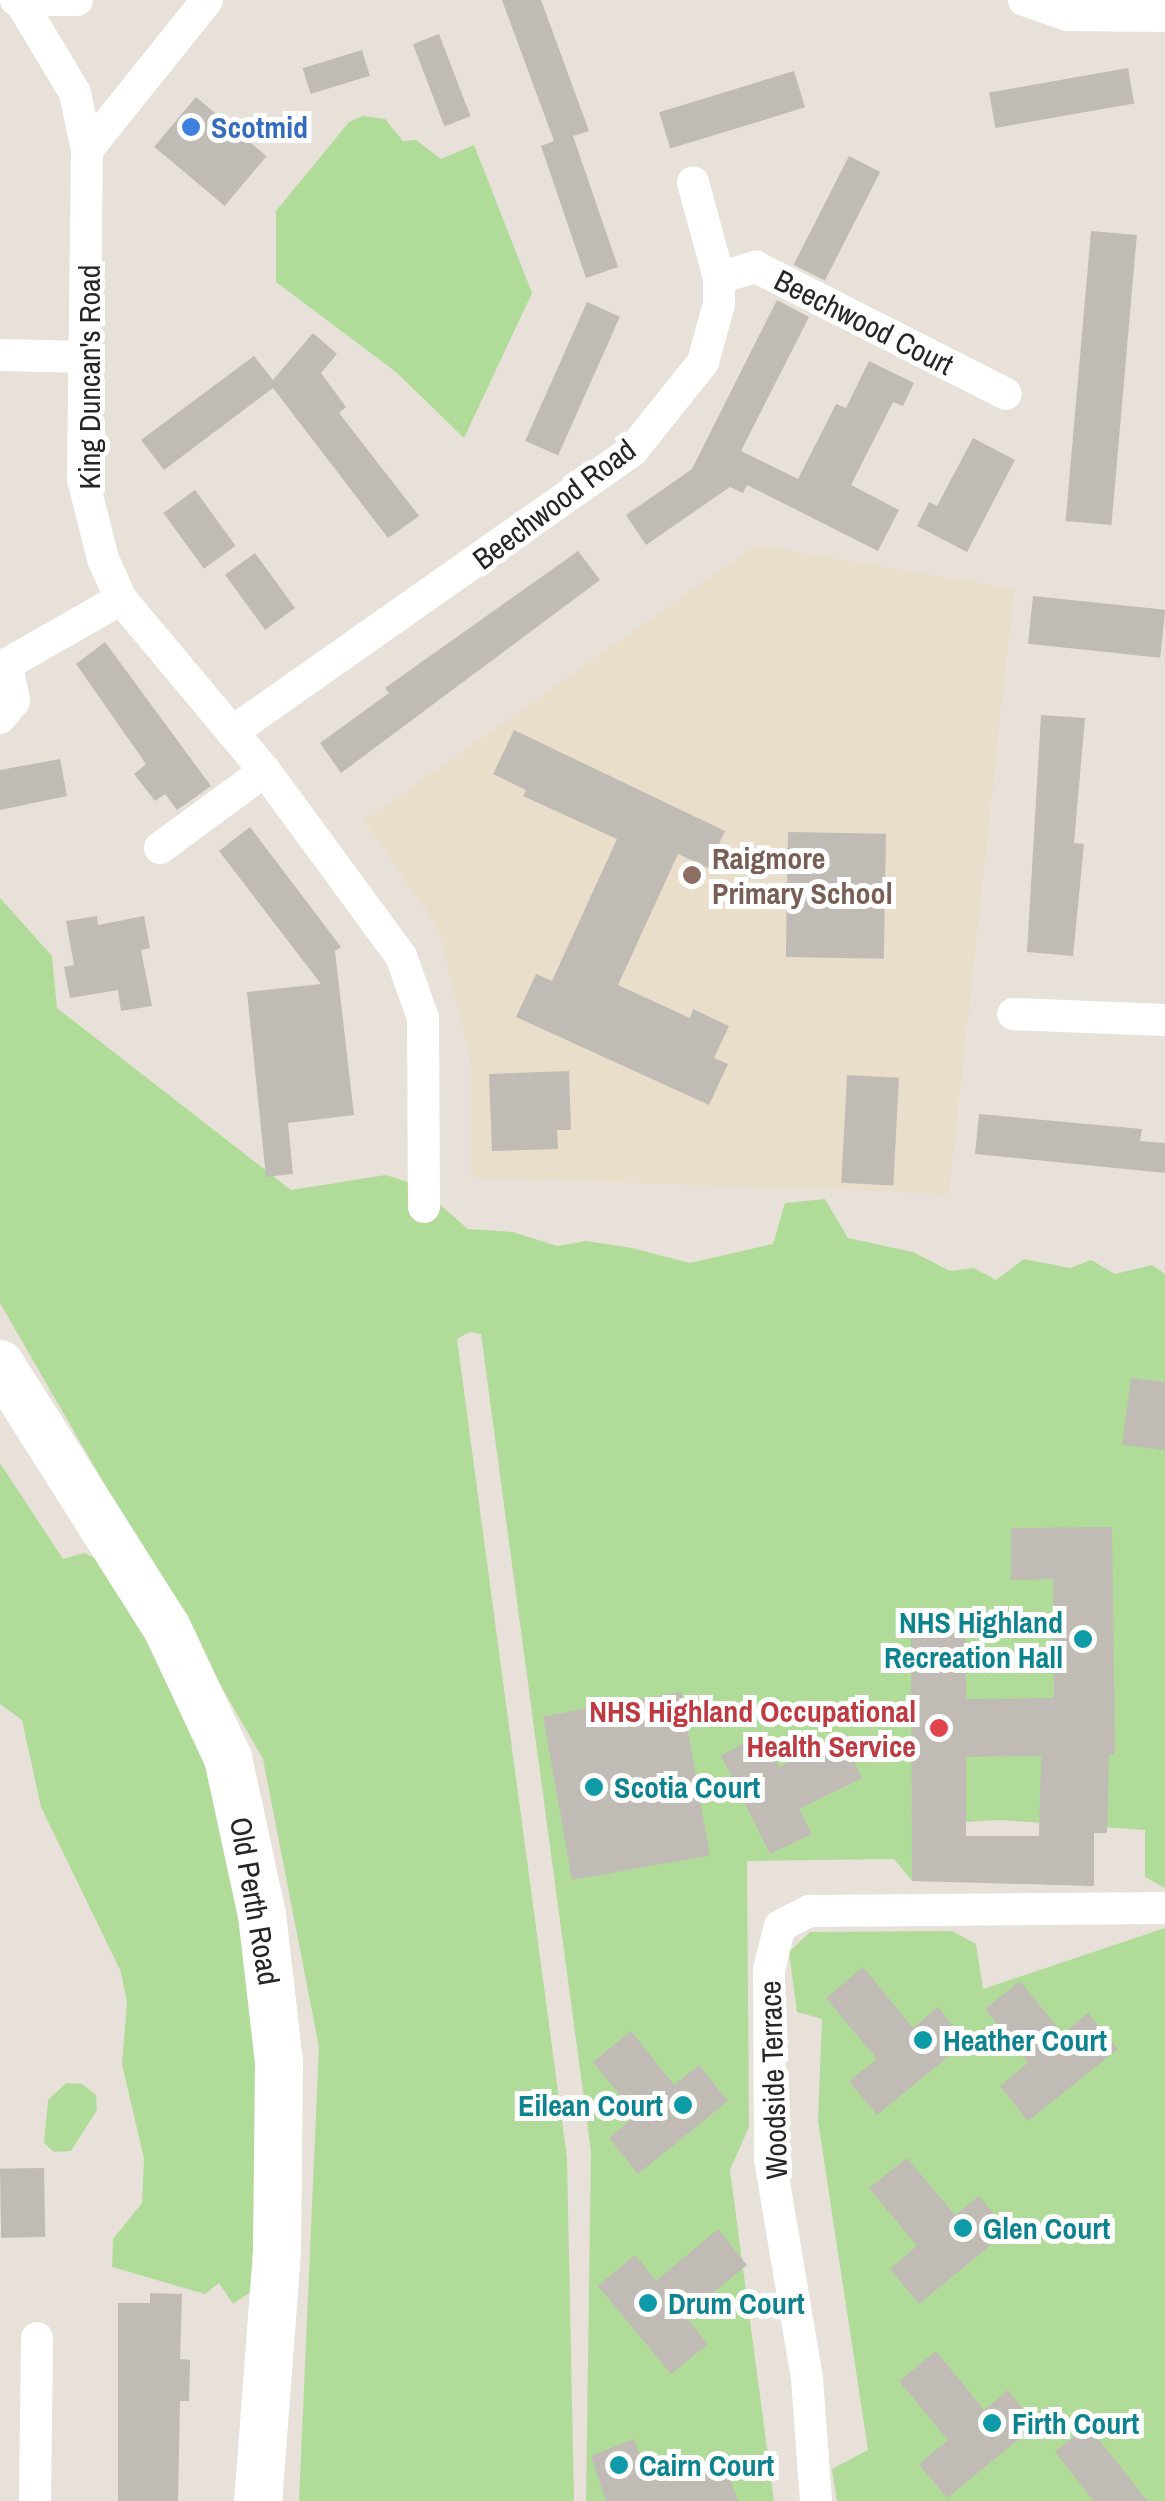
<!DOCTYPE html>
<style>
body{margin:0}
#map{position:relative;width:1165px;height:2501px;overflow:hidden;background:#e8e1d9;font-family:"Archivo Narrow",sans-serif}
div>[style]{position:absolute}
.education>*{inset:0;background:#e9dec9}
.green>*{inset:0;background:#b1db99}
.building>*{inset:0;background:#c0bbb5;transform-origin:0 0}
.minor>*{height:32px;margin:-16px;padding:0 16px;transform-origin:16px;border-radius:16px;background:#fff}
.secondary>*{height:48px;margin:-24px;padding:0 24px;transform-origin:24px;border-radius:24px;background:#fff}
.dots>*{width:28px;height:28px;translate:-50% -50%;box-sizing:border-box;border:5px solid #fff;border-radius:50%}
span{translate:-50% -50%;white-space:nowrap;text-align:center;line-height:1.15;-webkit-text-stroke:10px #fff;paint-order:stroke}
.shop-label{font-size:30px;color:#366cbe;font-weight:700}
.left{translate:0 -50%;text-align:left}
.street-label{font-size:30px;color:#262626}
.education-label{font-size:30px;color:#785e54;font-weight:700}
.culture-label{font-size:30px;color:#0d838f;font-weight:700}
.right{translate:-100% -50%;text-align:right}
.health-label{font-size:30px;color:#be3a42;font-weight:700}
</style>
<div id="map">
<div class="education">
<div style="clip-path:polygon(756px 545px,1014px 589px,949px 1194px,471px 1177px,471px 1062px,438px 928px,364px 821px)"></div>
</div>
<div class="green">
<div style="clip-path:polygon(363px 116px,385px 119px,403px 141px,416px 140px,441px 159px,474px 145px,532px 293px,464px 438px,396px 372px,276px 282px,276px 211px,349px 122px)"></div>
<div style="clip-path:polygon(0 898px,52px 956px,57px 1008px,291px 1190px,386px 1175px,417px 1185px,468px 1229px,513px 1232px,557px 1246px,586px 1241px,632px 1248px,690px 1263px,773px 1244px,785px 1203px,825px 1199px,848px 1238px,913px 1252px,950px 1271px,974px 1268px,996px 1280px,1024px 1259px,1070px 1268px,1091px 1260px,1115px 1274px,1152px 1265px,1165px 1274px,1165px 1888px,1145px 1877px,1145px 1830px,999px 1820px,966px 1822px,966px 1881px,912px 1881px,894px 1859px,747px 1861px,749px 2127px,730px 2170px,774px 2501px,586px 2501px,591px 2151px,481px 1334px,470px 1332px,457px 1339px,567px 2158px,574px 2501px,299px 2501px,319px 2047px,263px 1759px,0 1303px)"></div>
<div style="clip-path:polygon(0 1463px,63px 1559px,84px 1553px,130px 1574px,186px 1667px,260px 1956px,252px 2291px,233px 2304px,219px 2283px,205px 2294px,112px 2267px,113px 2239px,142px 2203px,144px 2159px,122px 2064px,127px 2003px,121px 1972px,41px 1807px,22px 1720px,0 1704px)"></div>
<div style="clip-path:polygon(1165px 1928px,1165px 2501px,837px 2501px,832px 2469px,868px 2450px,818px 2121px,822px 2019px,797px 2012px,789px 1952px,810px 1932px,952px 1931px,976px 1944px,983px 1989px)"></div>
<div style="clip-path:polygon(66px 2083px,82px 2084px,96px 2095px,97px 2110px,71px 2151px,54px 2152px,44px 2143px,48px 2100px)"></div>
</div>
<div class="building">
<div style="clip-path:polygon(502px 0,541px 0,589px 131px,573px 136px,618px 267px,586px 278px,541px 146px,554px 141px)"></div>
<div style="left:439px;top:34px;width:88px;height:28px;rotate:69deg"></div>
<div style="left:362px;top:50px;width:27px;height:62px;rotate:73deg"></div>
<div style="left:1128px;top:68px;width:36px;height:141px;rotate:80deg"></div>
<div style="left:794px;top:71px;width:38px;height:141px;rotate:73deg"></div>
<div style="left:196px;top:97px;width:92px;height:65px;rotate:40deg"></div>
<div style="left:849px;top:156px;width:35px;height:122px;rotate:27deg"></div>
<div style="left:1091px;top:231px;width:46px;height:291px;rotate:5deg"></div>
<div style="clip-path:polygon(777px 300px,809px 317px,741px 451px,798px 479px,836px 404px,846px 408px,869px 361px,914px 383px,903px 406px,893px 402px,851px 485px,899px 510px,878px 551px,747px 485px,743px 493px,730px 487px,646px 545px,626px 515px,692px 469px)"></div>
<div style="left:587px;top:302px;width:36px;height:152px;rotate:24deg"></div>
<div style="clip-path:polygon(313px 333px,337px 354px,321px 373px,346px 407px,339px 413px,419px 516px,388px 538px,273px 388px,164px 470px,141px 440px,254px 356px,273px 380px)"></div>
<div style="clip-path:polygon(973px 438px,1015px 460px,967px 552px,917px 526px,929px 502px,937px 506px)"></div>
<div style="left:195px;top:490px;width:69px;height:39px;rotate:54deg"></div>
<div style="clip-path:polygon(578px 551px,600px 580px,341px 773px,320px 743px,389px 693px,385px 688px)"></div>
<div style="left:255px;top:553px;width:68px;height:37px;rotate:54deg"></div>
<div style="left:1033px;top:596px;width:133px;height:48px;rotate:6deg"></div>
<div style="clip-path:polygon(105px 642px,211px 786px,177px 810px,165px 794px,155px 801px,134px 774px,146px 764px,76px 664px)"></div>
<div style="clip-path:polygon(1041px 715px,1085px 718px,1074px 843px,1084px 844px,1073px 956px,1027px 952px)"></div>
<div style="clip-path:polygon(514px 730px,725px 831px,708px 868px,678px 854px,618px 985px,690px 1018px,693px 1009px,729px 1026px,714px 1058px,728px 1064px,709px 1105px,516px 1017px,536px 974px,552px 981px,617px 839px,523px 796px,526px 790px,493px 774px)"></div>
<div style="clip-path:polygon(60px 759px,67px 796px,0 810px,0 770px)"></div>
<div style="clip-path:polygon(250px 827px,341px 947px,335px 951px,354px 1115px,288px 1123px,293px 1174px,266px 1177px,247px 992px,321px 984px,219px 851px)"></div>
<div style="left:788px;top:832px;width:98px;height:125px;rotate:1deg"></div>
<div style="clip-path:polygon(97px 916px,98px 925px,144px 916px,150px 948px,141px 950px,152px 1006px,121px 1011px,118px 990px,70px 998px,64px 967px,74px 965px,66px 921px)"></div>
<div style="clip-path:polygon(569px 1071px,571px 1130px,557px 1130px,558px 1149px,492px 1151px,489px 1074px)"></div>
<div style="left:847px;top:1075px;width:52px;height:108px;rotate:3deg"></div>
<div style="clip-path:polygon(979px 1114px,1142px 1129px,1140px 1141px,1165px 1143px,1165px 1173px,975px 1154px)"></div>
<div style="clip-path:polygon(1131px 1378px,1165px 1382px,1165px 1450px,1122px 1445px)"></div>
<div style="clip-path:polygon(evenodd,1112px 1527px,1115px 1755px,1109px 1755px,1107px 1833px,1094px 1833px,1094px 1886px,912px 1881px,911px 1634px,966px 1634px,966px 1699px,1054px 1698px,1053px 1579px,1011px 1580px,1011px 1528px,1112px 1527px,1041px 1756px,1039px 1836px,966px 1836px,966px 1757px,1041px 1756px)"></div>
<div style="left:681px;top:1692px;width:166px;height:140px;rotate:80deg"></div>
<div style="clip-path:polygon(763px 1734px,779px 1767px,842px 1736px,862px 1778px,799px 1809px,812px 1834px,770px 1854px,721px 1755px)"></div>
<div style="clip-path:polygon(863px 1967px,913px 2028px,938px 2007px,966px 2042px,877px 2115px,849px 2081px,877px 2059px,826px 1998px)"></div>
<div style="clip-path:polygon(1020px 1981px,1063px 2034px,1088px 2013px,1118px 2049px,1028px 2121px,1000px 2086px,1028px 2063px,985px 2009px)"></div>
<div style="clip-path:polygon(631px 2031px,674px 2085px,699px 2065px,728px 2101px,638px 2174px,609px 2138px,636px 2115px,593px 2062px)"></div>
<div style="clip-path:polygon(907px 2158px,955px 2215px,979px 2196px,1008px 2231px,919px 2304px,890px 2269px,917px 2246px,869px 2188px)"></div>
<div style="left:44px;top:2168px;width:69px;height:44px;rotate:89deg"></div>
<div style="clip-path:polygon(718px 2229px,747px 2265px,685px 2316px,708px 2344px,671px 2374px,598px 2286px,635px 2255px,656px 2281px)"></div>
<div style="clip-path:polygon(150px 2293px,182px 2294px,180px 2359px,190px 2360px,189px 2401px,180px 2401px,178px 2501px,118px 2501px,118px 2303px,150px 2303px)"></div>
<div style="clip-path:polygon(936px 2351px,984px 2410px,1008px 2390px,1036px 2425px,947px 2498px,919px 2464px,948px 2440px,899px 2381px)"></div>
<div style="clip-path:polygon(1087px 2426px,1117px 2462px,1147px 2501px,1094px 2501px,1055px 2452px)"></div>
<div style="clip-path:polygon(634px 2439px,650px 2481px,721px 2454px,738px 2501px,606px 2501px,591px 2456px)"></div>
</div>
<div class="minor">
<div style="left:16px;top:0;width:61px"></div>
<div style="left:1024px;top:0;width:46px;rotate:19.2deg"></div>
<div style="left:1067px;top:15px;width:98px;rotate:0.6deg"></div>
<div style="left:20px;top:1px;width:107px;rotate:59.1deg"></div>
<div style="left:75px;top:93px;width:58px;rotate:78.1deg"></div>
<div style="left:87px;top:150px;width:329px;rotate:90.7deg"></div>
<div style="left:83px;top:479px;width:82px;rotate:76deg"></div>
<div style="left:103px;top:559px;width:44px;rotate:65.8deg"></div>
<div style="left:121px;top:599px;width:224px;rotate:50.1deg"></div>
<div style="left:265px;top:771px;width:230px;rotate:53.7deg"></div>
<div style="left:401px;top:956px;width:66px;rotate:70.5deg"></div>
<div style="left:423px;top:1018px;width:189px;rotate:89.7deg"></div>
<div style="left:87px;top:150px;width:192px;rotate:-51.3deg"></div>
<div style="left:719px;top:278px;width:39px;rotate:-17deg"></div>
<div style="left:756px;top:267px;width:280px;rotate:26.9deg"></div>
<div style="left:0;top:355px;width:87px;rotate:1.3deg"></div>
<div style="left:7px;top:664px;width:131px;rotate:-29.7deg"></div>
<div style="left:0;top:718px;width:22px;rotate:-51deg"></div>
<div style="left:14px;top:701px;width:38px;rotate:-101deg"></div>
<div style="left:232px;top:732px;width:489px;rotate:-35.1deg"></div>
<div style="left:632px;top:451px;width:114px;rotate:-51.4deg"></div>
<div style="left:703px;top:362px;width:60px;rotate:-74.6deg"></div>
<div style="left:719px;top:304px;width:26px;rotate:-90deg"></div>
<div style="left:719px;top:278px;width:99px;rotate:-105.2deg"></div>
<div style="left:160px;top:848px;width:130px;rotate:-36.3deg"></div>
<div style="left:1013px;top:1014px;width:152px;rotate:2.3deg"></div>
<div style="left:35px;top:2501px;width:163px;rotate:-89.3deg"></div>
<div style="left:816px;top:2501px;width:123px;rotate:-94.2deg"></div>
<div style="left:807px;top:2378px;width:221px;rotate:-99.6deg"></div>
<div style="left:770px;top:2160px;width:191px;rotate:-90.3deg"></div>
<div style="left:769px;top:1969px;width:44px;rotate:-75.7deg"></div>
<div style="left:780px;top:1926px;width:34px;rotate:-27deg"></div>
<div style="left:810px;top:1911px;width:355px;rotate:-0.5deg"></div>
</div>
<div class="secondary">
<div style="left:0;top:1364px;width:312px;rotate:57.7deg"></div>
<div style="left:167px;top:1628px;width:144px;rotate:64.9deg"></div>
<div style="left:228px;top:1758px;width:161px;rotate:77.8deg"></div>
<div style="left:262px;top:1915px;width:149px;rotate:83.4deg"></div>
<div style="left:279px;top:2063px;width:188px;rotate:90.6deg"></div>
<div style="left:277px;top:2251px;width:251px;rotate:94.3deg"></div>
</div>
<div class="dots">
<div style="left:191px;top:127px;background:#3f7fe0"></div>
<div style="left:692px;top:875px;background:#8d6e63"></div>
<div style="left:1083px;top:1639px;background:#0f9aa8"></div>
<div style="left:939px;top:1728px;background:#e0444e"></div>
<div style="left:594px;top:1787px;background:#0f9aa8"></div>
<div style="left:923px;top:2040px;background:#0f9aa8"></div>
<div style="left:683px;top:2105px;background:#0f9aa8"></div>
<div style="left:963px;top:2228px;background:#0f9aa8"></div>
<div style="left:648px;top:2303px;background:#0f9aa8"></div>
<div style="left:992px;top:2423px;background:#0f9aa8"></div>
<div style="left:619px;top:2465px;background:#0f9aa8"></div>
</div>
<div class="shop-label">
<span class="left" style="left:211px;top:127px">Scotmid</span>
</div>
<div class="street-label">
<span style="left:864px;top:322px;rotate:27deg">Beechwood Court</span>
<span style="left:89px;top:377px;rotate:-90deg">King Duncan's Road</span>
<span style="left:554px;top:504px;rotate:-37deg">Beechwood Road</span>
<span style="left:255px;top:1901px;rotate:80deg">Old Perth Road</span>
<span style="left:773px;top:2080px;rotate:-92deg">Woodside Terrace</span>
</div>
<div class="education-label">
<span class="left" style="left:712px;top:875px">Raigmore<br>Primary School</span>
</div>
<div class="culture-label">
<span class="right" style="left:1063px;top:1639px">NHS Highland<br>Recreation Hall</span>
<span class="left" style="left:614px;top:1787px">Scotia Court</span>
<span class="left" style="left:943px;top:2040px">Heather Court</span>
<span class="right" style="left:663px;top:2105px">Eilean Court</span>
<span class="left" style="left:983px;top:2228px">Glen Court</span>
<span class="left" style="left:668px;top:2303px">Drum Court</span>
<span class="left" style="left:1012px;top:2423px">Firth Court</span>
<span class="left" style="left:639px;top:2465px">Cairn Court</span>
</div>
<div class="health-label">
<span class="right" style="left:916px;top:1728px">NHS Highland Occupational<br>Health Service</span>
</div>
</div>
